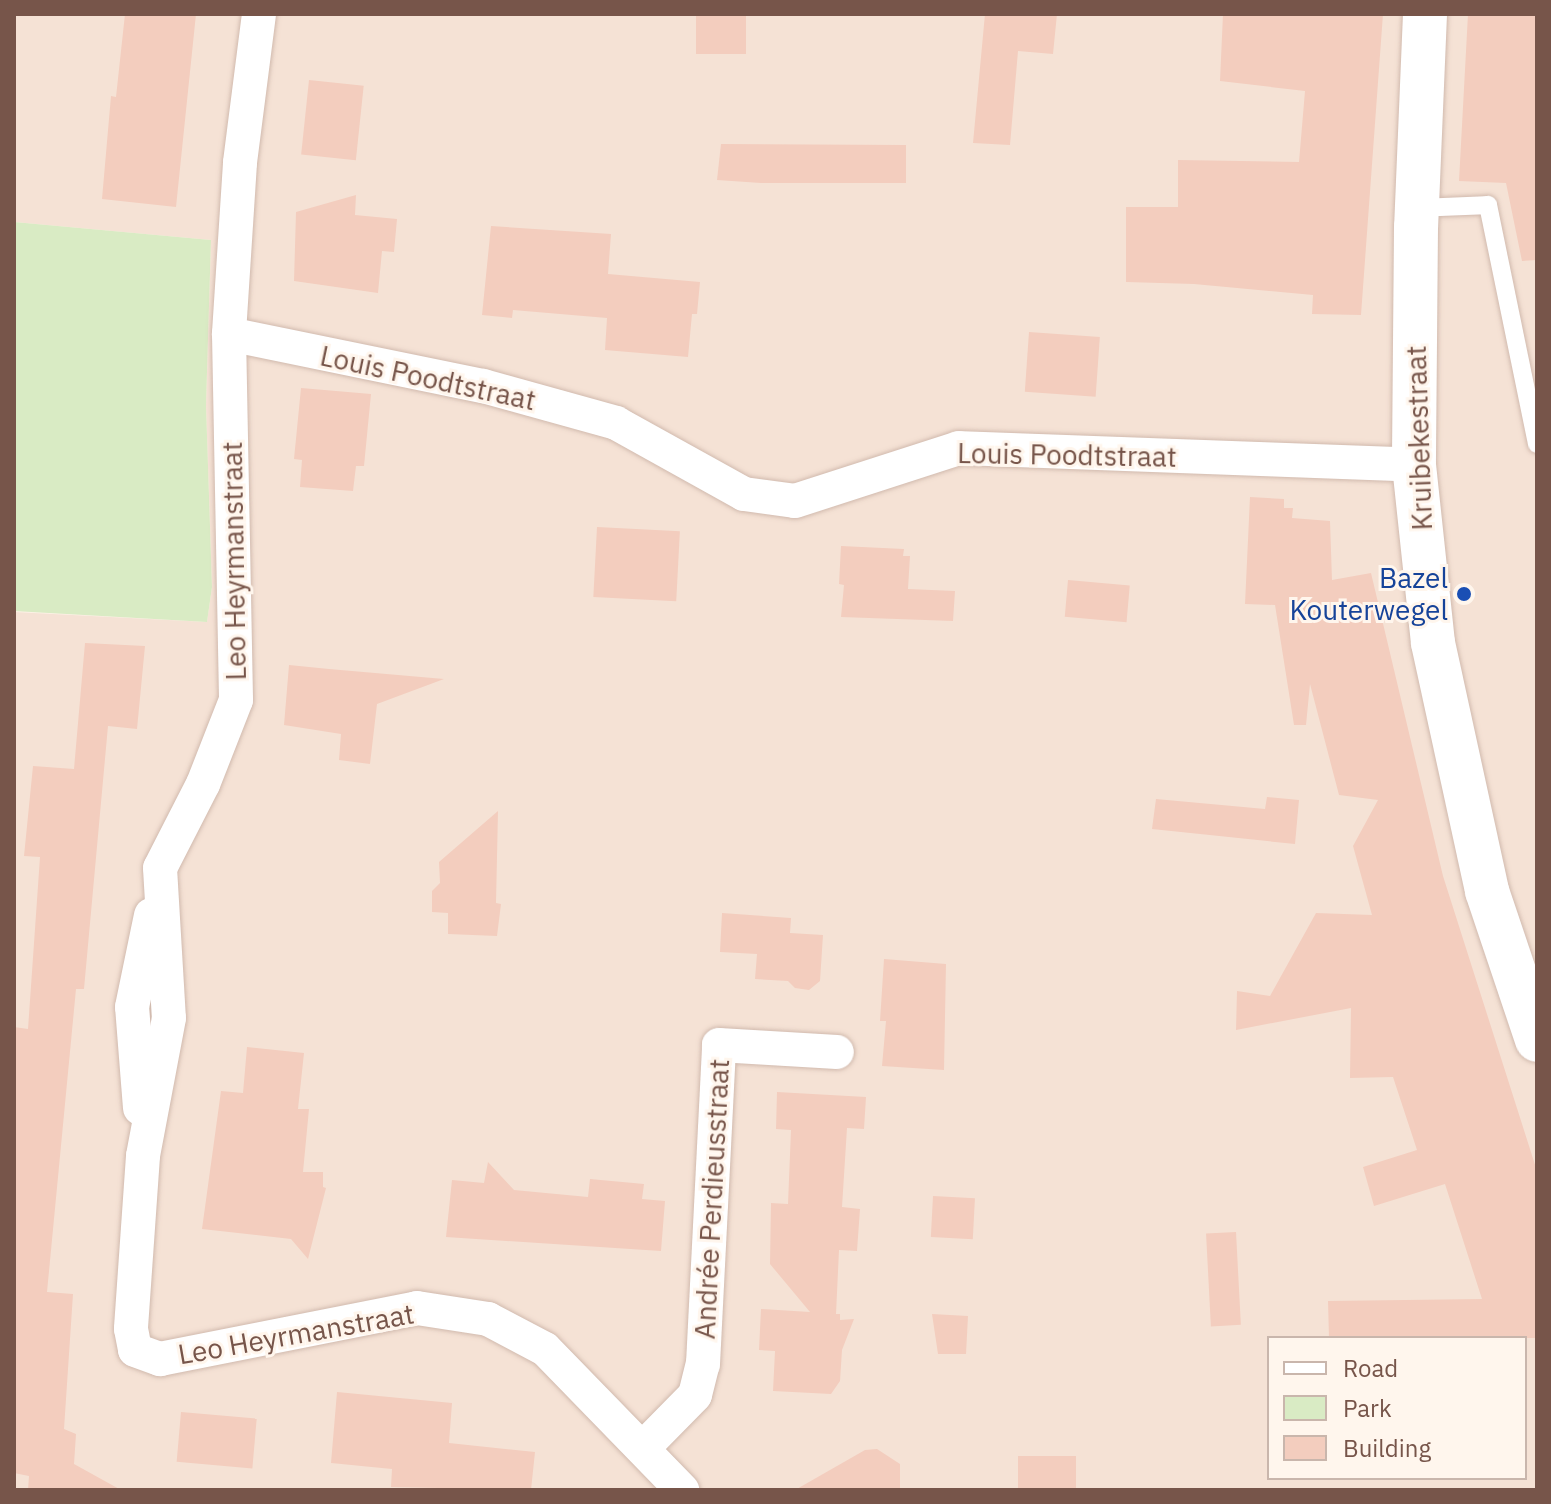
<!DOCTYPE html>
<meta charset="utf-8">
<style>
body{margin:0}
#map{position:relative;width:1551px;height:1504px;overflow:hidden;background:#fdf2e7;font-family:"IBM Plex Sans",sans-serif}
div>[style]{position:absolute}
.residential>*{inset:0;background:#f5e2d5}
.green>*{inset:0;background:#d9ebc4}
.building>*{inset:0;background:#f3cdbe;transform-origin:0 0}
.roads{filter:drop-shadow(0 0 2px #d1baae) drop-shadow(0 0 2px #d1baae)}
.lane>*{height:18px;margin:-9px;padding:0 9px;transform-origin:9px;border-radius:9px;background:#fff}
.street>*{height:34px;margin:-17px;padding:0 17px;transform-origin:17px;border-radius:17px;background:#fff}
.secondary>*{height:44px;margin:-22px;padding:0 22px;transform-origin:22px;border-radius:22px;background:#fff}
.dots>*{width:22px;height:22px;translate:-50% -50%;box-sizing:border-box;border:4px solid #fff6ed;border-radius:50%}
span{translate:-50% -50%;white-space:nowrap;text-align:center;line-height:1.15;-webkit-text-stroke:6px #fff6ed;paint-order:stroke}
.street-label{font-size:28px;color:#77554a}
.transit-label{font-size:28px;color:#164399}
.right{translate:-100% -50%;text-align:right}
.frame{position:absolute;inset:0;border:16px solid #77554a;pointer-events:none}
.legend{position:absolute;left:1267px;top:1336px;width:260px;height:144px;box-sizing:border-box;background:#fff6ed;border:2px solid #c9b6ac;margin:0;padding:10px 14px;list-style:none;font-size:24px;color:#77554a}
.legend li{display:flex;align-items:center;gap:16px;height:40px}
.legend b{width:40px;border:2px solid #c9b6ac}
</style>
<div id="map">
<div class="residential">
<div style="clip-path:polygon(evenodd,14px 14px,1537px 14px,1537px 1490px,14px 1490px,14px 612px,207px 622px,212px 587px,206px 405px,211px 240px,14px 222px,14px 14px,1269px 1338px,1525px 1338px,1525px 1478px,1269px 1478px,1269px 1338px)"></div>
</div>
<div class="green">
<div style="clip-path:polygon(14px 222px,211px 240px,206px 405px,212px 587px,207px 622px,14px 611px)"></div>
</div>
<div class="building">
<div style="clip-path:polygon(125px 14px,196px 14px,176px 207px,102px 199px,111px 96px,116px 97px)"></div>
<div style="left:696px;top:14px;width:50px;height:40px"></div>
<div style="clip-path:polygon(985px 14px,1057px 14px,1053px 54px,1018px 51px,1010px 145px,973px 143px)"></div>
<div style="clip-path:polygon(1223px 14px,1383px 14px,1361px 315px,1312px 314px,1313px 295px,1194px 284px,1126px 282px,1126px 207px,1178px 207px,1178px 160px,1299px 162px,1305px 91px,1220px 81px)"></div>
<div style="clip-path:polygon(1468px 14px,1537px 14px,1537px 260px,1522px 261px,1506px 183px,1459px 181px)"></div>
<div style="left:309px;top:80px;width:55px;height:75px;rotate:6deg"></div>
<div style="clip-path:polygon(721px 144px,906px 145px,906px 183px,761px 183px,717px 180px)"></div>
<div style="clip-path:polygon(356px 195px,355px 215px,397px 219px,394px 252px,382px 251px,378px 293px,294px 281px,296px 212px)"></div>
<div style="clip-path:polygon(491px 226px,611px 234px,608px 274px,700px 282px,697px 314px,692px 314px,688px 357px,605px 350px,607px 318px,513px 310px,512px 318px,482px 315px)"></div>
<div style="left:1029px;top:332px;width:71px;height:60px;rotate:4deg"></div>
<div style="clip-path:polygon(301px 388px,371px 394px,364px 466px,356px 466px,353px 491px,300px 487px,302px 460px,294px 459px)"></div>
<div style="clip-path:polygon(1250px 497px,1284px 499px,1284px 508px,1293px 508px,1292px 518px,1330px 521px,1332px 580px,1371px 573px,1443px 876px,1537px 1171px,1537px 1338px,1329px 1338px,1328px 1301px,1482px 1299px,1445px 1184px,1374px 1206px,1363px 1167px,1417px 1150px,1393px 1077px,1350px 1078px,1351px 1008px,1236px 1030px,1237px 991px,1270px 996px,1316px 913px,1372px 915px,1353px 846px,1378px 800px,1339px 795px,1310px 684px,1306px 725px,1294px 725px,1275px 605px,1245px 604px)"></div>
<div style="left:597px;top:527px;width:83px;height:70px;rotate:3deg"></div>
<div style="clip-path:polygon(841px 546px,904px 549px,903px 556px,910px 556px,908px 589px,955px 591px,953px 621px,841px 617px,844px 585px,839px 584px)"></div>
<div style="left:1068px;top:580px;width:62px;height:37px;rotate:5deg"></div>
<div style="clip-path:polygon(85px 643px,145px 646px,137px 729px,108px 726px,84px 989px,76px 989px,47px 1292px,73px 1294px,64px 1429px,76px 1434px,74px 1464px,121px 1490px,28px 1490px,29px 1476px,14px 1473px,14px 1027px,28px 1029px,40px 857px,24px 856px,33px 766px,74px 769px)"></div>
<div style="clip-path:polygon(289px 665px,329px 669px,444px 679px,377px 704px,370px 764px,339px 760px,341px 734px,284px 725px)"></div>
<div style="clip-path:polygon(1267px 797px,1299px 800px,1295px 844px,1152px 829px,1156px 799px,1265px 809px)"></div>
<div style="clip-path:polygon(498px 811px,496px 903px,501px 904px,497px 936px,448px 934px,448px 913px,432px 912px,432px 891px,440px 883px,439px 862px)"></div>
<div style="clip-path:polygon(722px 913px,791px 918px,790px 933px,823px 935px,820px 981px,809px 990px,795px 988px,788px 981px,755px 979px,757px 954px,720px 952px)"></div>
<div style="clip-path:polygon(884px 959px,946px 964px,944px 1070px,882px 1066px,886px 1021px,880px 1021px)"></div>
<div style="clip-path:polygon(247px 1047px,304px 1053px,298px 1109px,309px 1109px,303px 1172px,323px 1172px,323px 1187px,326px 1188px,308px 1259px,291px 1239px,202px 1229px,221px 1091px,243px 1093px)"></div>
<div style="clip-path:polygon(777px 1092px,866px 1097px,864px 1129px,847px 1128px,842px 1207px,860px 1209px,857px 1251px,839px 1250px,836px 1314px,840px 1314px,840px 1320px,854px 1319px,842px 1350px,840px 1381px,831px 1394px,773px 1391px,775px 1351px,759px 1350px,761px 1309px,810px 1312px,770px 1264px,771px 1203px,788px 1204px,791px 1130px,776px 1129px)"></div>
<div style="clip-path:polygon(488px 1162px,514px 1190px,588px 1197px,590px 1179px,644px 1184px,642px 1199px,665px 1201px,661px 1251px,446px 1237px,452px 1180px,484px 1183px)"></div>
<div style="left:933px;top:1196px;width:42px;height:41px;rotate:3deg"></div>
<div style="left:1236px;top:1232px;width:93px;height:30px;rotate:87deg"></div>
<div style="clip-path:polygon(932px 1314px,968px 1316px,966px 1354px,938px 1354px)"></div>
<div style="clip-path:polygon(337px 1392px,452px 1403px,449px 1443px,535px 1452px,531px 1490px,391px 1487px,392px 1469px,331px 1463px)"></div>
<div style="left:181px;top:1412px;width:76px;height:50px;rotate:5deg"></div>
<div style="clip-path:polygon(877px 1449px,900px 1464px,900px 1490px,795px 1490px,865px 1450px)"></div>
<div style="left:1018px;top:1456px;width:58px;height:34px"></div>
</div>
<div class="roads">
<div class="lane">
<div style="left:1417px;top:208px;width:71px;rotate:-2.4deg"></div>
<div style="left:1488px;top:205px;width:244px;rotate:78.4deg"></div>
</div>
<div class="street">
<div style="left:259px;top:14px;width:150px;rotate:97.3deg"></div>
<div style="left:240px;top:163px;width:171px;rotate:93.7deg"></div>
<div style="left:229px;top:334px;width:366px;rotate:88.9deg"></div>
<div style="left:236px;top:700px;width:90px;rotate:111.4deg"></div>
<div style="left:203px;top:784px;width:94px;rotate:117.1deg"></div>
<div style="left:160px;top:868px;width:150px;rotate:86.6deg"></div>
<div style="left:169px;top:1018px;width:140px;rotate:100.7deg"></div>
<div style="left:143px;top:1156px;width:173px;rotate:94deg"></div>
<div style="left:131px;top:1329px;width:21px;rotate:79deg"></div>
<div style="left:135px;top:1350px;width:27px;rotate:20deg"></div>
<div style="left:160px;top:1359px;width:262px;rotate:-11.2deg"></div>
<div style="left:417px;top:1308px;width:72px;rotate:8.8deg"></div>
<div style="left:488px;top:1319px;width:64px;rotate:27.8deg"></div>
<div style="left:545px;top:1349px;width:197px;rotate:45.8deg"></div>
<div style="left:229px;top:334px;width:259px;rotate:11.6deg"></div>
<div style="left:483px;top:386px;width:138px;rotate:15.5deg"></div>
<div style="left:616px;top:423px;width:146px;rotate:29deg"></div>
<div style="left:744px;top:494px;width:51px;rotate:7.8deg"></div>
<div style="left:795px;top:501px;width:172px;rotate:-17.9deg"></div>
<div style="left:959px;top:448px;width:455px;rotate:2.1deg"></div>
<div style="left:140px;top:1108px;width:101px;rotate:-94.5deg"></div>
<div style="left:132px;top:1007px;width:94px;rotate:-78.3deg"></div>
<div style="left:643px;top:1448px;width:74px;rotate:-45.5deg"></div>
<div style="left:695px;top:1395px;width:32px;rotate:-76deg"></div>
<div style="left:703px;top:1364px;width:319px;rotate:-87.1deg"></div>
<div style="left:719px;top:1045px;width:118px;rotate:3.4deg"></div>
</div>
<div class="secondary">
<div style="left:1425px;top:14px;width:213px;rotate:92.4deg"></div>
<div style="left:1416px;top:227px;width:238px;rotate:90.5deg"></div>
<div style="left:1414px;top:465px;width:179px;rotate:83.9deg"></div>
<div style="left:1433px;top:643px;width:254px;rotate:77.7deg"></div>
<div style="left:1487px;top:891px;width:157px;rotate:71.4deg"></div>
</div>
</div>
<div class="dots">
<div style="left:1464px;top:594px;background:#1a4fb4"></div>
</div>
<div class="street-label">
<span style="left:428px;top:378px;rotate:12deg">Louis Poodtstraat</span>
<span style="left:1419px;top:438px;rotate:-92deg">Kruibekestraat</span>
<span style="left:1067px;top:455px;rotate:1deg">Louis Poodtstraat</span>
<span style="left:234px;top:561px;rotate:-91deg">Leo Heyrmanstraat</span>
<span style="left:712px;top:1199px;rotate:-87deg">Andrée Perdieusstraat</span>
<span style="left:296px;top:1334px;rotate:-10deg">Leo Heyrmanstraat</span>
</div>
<div class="transit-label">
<span class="right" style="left:1448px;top:594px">Bazel<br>Kouterwegel</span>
</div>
<div class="frame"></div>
<ul class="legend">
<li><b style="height:10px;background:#fff"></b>Road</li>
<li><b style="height:22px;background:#d9ebc4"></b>Park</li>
<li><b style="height:22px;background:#f3cdbe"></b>Building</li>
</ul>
</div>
